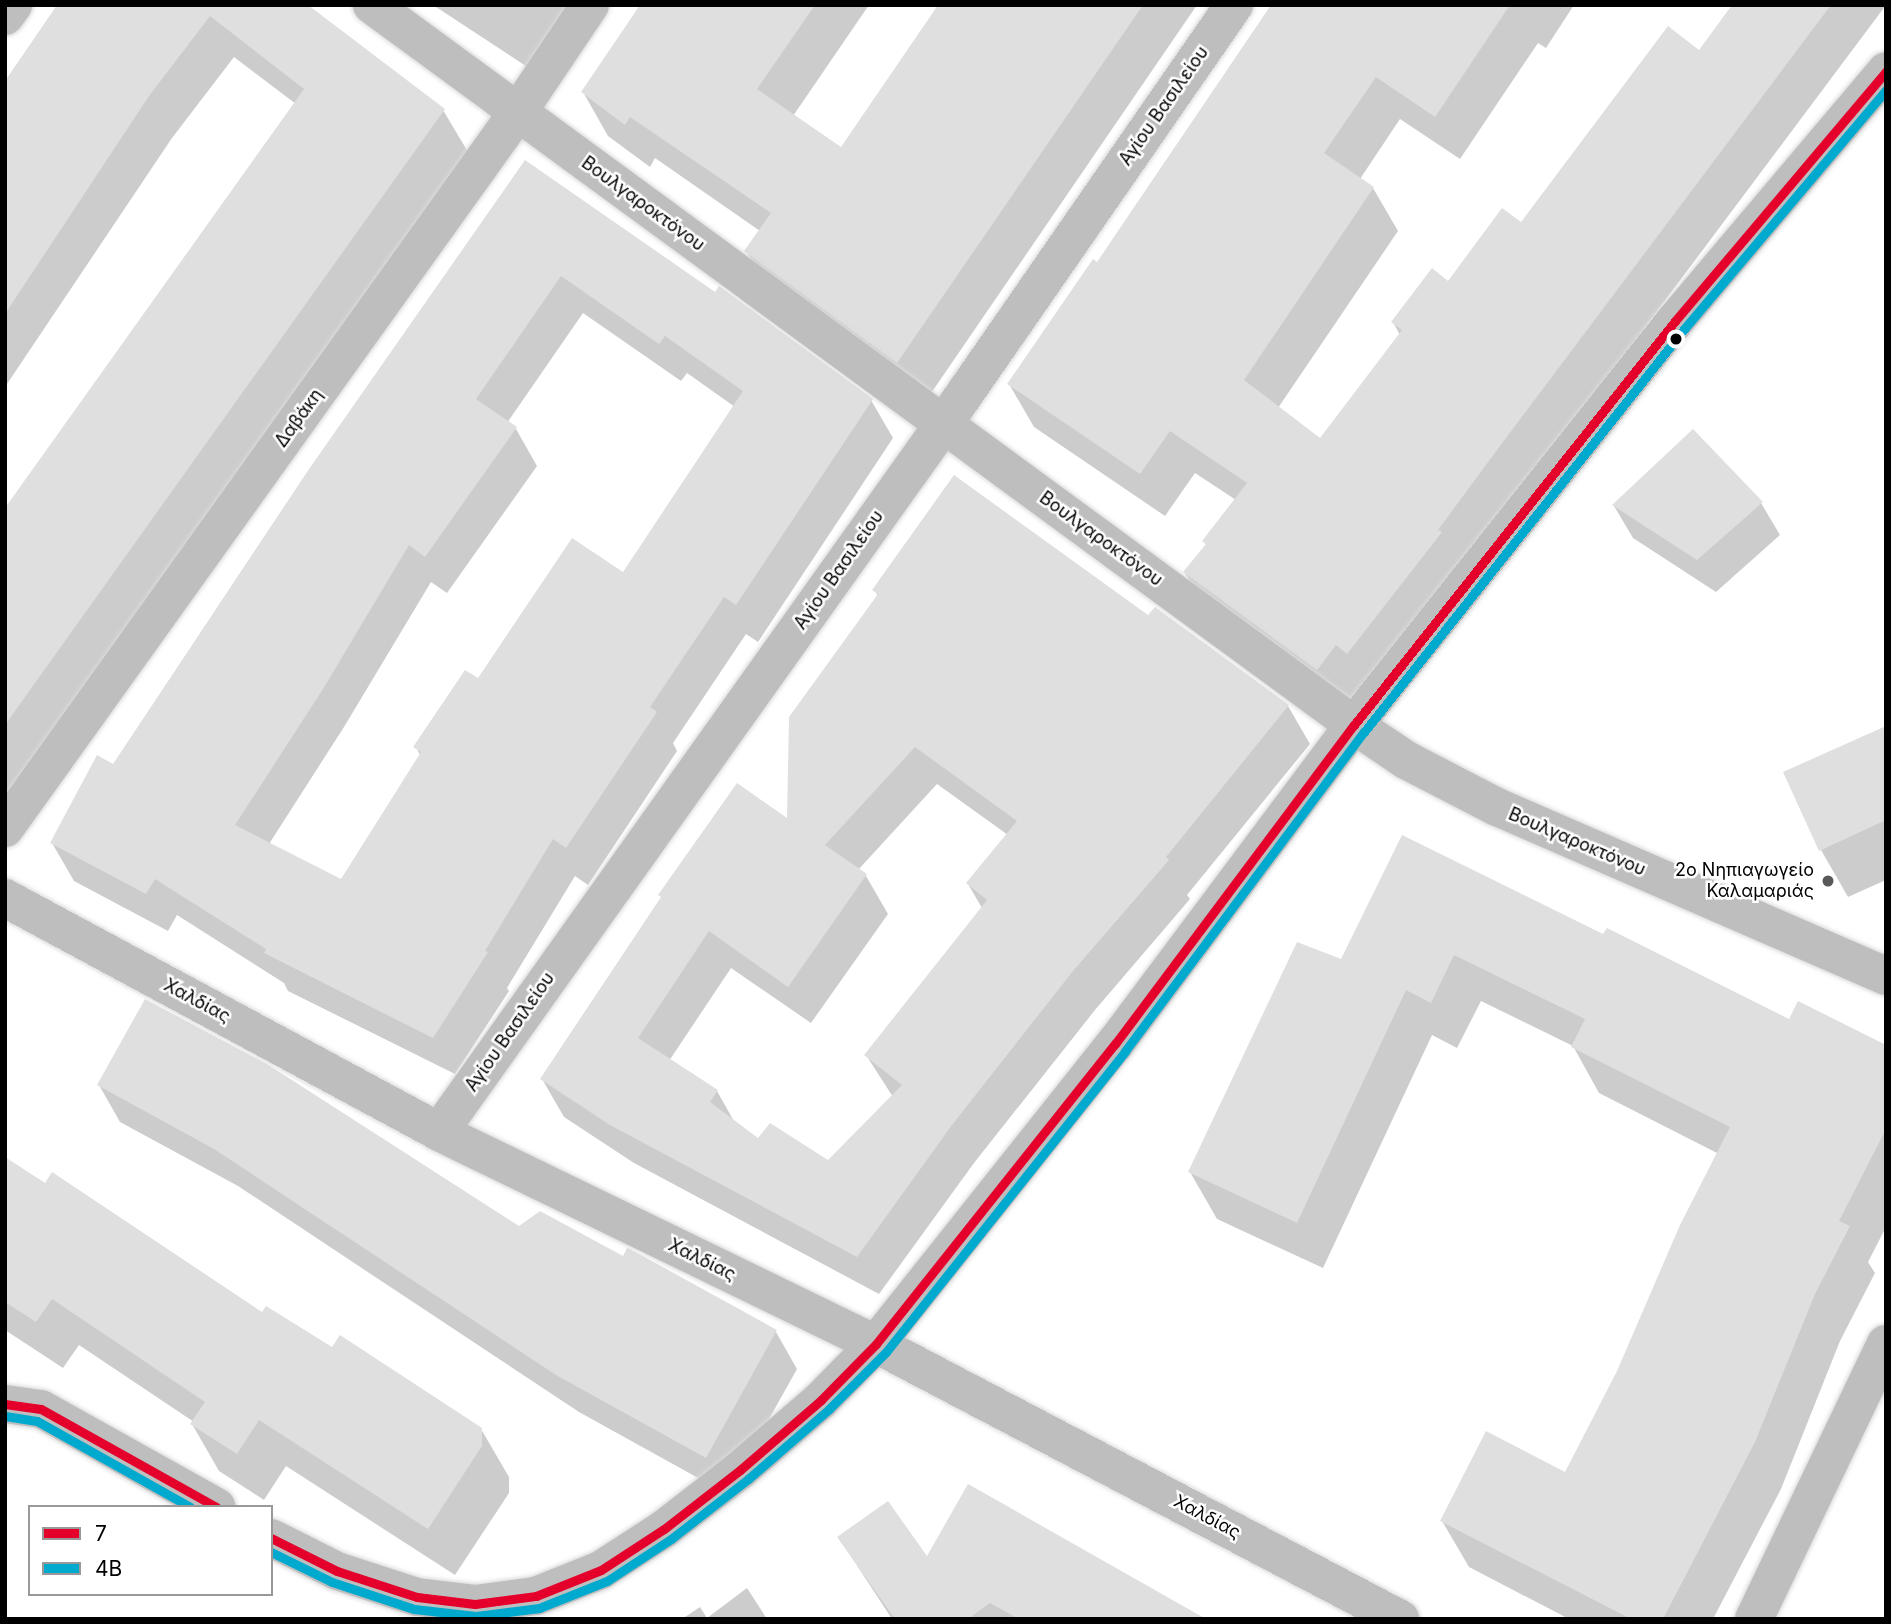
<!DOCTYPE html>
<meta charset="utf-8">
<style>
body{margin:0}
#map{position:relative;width:1891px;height:1624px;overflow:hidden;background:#fff;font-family:Inter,sans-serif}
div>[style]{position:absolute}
.shadow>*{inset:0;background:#0003}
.building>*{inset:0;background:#dfdfdf}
.roads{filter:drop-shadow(0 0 2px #dbdbdb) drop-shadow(0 0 2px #dbdbdb)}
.minor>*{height:38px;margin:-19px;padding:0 19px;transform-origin:19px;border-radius:19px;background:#bebebe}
.major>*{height:38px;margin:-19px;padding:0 19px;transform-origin:19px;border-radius:19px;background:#bebebe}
.bus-1>*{height:9px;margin:-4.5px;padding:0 4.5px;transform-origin:4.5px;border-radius:4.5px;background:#e4002b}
.bus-2>*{height:9px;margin:-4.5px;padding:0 4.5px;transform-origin:4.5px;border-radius:4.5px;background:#00a9ce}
.dots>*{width:19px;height:19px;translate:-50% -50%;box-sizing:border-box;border:4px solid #fff;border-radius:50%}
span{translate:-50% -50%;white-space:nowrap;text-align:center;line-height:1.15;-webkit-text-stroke:5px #fff;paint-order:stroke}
.street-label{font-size:18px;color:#000}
.poi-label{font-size:18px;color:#000}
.right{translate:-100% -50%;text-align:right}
.frame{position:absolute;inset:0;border:7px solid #000;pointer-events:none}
.legend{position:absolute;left:28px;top:1505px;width:245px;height:91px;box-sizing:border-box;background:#fff;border:2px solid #999;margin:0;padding:9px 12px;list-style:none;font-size:21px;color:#000}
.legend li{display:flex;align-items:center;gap:14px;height:35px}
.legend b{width:35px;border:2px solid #999}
</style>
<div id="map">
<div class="shadow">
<div style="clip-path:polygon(306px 5px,443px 110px,468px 152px,5px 801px,5px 510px,296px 104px,234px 57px,172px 138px,5px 387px,5px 84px,49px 21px)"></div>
<div style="clip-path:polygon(433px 5px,588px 5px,541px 76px)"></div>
<div style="clip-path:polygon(642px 5px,869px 5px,793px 116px,841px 150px,941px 5px,1197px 5px,923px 405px,771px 294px,746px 251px,760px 231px,655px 158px,650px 167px,608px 136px,583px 92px)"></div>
<div style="clip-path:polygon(1273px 5px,1574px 5px,1546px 48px,1538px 43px,1460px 159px,1400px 119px,1360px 179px,1373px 188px,1398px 231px,1278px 408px,1320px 441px,1400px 335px,1393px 322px,1448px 283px,1522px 224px,1699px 52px,1735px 5px,1886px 5px,1518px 497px,1342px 712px,1210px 615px,1185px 573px,1207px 546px,1204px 541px,1236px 500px,1195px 473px,1165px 516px,1034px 427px,1009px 384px,1097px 264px)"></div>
<div style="clip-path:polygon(evenodd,526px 162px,871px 400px,893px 438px,758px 642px,746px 634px,673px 743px,677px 751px,588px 885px,575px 876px,507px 988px,509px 991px,455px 1074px,288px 991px,284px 983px,177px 915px,168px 931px,74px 881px,52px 843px,113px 766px,526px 162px,583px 313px,681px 381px,687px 373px,735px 407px,624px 575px,479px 681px,416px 747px,420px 755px,342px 881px,269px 844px,344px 727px,431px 582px,447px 593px,537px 466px,516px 429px,507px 423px,583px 313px)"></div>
<div style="clip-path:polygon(1761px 503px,1780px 535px,1716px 592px,1633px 538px,1614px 506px)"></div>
<div style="clip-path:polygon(evenodd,875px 590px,1288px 706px,1310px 744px,1187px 895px,1190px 899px,1095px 1010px,974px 1163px,879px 1294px,634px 1163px,564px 1117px,542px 1079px,788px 821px,878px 597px,875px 590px,937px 784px,1008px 835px,968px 884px,982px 908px,866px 1055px,893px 1097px,829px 1163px,758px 1140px,735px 1123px,717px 1091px,669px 1061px,731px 968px,811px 1023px,888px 914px,866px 876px,858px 870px,937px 784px)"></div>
<div style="clip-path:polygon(1886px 728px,1886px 880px,1848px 897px,1821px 850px)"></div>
<div style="clip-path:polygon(1604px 936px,1790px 1021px,1886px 1047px,1886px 1227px,1868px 1262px,1875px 1273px,1840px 1341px,1781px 1489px,1713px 1619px,1569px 1619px,1469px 1567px,1442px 1521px,1566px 1475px,1619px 1372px,1719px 1154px,1599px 1093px,1573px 1046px,1481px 1001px,1457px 1048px,1432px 1035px,1323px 1268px,1217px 1219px,1190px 1172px,1342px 961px)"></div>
<div style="clip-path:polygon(99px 1085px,519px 1228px,623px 1258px,776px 1332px,797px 1369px,727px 1494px,579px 1412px,238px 1186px,120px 1122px)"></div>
<div style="clip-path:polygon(5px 1159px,262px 1314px,481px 1429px,509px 1477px,509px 1493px,455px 1575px,286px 1466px,264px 1500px,219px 1471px,192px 1424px,194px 1422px,79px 1345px,63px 1368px,5px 1330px)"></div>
<div style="clip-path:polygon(839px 1538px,927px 1559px,1203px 1619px,892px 1619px)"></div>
<div style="clip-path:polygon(747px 1588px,767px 1619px,682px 1619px,700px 1607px,707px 1618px)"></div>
</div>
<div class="building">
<div style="clip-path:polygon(57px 5px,308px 5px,445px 109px,5px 725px,5px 508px,304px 89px,210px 16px,149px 96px,5px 314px,5px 81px)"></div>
<div style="clip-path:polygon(640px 5px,815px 5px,757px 89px,841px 147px,938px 5px,1143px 5px,897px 363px,744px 251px,771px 213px,630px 117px,625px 125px,581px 92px)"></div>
<div style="clip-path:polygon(1271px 5px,1510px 5px,1435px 117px,1376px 77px,1324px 153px,1374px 187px,1244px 380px,1320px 438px,1402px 330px,1391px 322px,1432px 268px,1448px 281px,1502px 208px,1521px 222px,1668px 26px,1699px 50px,1732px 5px,1831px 5px,1494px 454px,1438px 530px,1442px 532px,1347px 654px,1336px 645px,1317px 670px,1183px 572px,1206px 544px,1202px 541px,1247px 483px,1170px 431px,1140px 474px,1007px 384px,1093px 259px,1097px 262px)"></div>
<div style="clip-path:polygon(evenodd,525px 160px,715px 292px,719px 286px,873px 399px,736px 605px,724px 597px,650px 707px,657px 712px,566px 848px,553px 839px,485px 951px,488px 952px,433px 1038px,264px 953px,266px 949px,155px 879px,146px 894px,50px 843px,97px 755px,113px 764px,307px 472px,525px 160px,561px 276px,659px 344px,665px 336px,743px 391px,623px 572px,572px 538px,478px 678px,465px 670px,413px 747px,421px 752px,341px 879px,235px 825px,323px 689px,409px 545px,425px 557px,517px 427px,476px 399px,561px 276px)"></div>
<div style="clip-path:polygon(1693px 429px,1763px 502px,1697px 560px,1612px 505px)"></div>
<div style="clip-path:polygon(evenodd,954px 475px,1148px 615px,1155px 607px,1289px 705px,1166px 857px,1169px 860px,1073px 971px,952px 1125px,857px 1257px,610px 1125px,540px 1079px,661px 897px,658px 895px,737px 783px,787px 818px,789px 717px,878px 594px,872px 590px,954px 475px,915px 747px,1017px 821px,966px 883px,987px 900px,864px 1055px,902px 1085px,828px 1160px,770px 1123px,758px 1138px,710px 1102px,718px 1090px,638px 1038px,709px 931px,788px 987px,867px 874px,825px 845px,915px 747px)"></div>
<div style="clip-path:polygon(1886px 726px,1886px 820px,1819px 851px,1783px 772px)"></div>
<div style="clip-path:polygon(1402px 835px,1603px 934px,1607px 928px,1789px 1019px,1798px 1001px,1886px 1045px,1886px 1129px,1839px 1221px,1850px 1226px,1815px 1294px,1755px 1442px,1663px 1619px,1631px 1619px,1440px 1521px,1486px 1431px,1565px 1472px,1617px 1371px,1680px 1225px,1730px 1127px,1571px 1047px,1585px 1019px,1454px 955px,1431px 1003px,1406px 990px,1297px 1223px,1188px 1172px,1297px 942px,1341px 959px)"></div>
<div style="clip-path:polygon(145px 999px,267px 1064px,519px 1226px,540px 1211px,623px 1256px,627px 1248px,630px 1249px,777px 1330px,706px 1458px,556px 1375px,214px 1149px,97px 1085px)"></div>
<div style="clip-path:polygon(5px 1157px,45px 1183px,52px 1172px,262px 1312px,266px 1306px,332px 1347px,340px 1335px,482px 1428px,482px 1446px,428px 1529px,259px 1420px,237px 1454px,190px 1424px,205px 1402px,52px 1299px,36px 1322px,5px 1302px)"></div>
<div style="clip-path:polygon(968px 1484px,1206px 1619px,1019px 1619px,990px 1603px,968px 1619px,895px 1619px,837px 1537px,888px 1501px,927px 1556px)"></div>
</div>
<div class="roads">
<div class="minor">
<div style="left:372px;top:5px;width:1218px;rotate:36.25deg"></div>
<div style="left:1354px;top:725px;width:63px;rotate:33.9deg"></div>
<div style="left:1406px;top:760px;width:102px;rotate:27.3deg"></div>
<div style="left:1497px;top:807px;width:424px;rotate:23.5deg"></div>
<div style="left:5px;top:16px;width:14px;rotate:-54deg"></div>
<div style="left:5px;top:828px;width:881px;rotate:-54.38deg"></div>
<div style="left:518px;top:112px;width:129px;rotate:-56.1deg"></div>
<div style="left:5px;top:898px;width:493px;rotate:28.3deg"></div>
<div style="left:439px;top:1132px;width:486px;rotate:25.9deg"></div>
<div style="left:876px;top:1344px;width:592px;rotate:27.69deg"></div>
<div style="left:439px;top:1132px;width:868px;rotate:-54.52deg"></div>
<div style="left:943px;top:425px;width:511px;rotate:-55.28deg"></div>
<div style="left:1754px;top:1619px;width:305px;rotate:-64.4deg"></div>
</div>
<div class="major">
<div style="left:5px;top:1404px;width:36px;rotate:8deg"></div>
<div style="left:41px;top:1409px;width:201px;rotate:29.2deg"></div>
<div style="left:271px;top:1538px;width:74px;rotate:26.6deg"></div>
<div style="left:337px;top:1571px;width:84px;rotate:18deg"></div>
<div style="left:417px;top:1597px;width:58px;rotate:6.9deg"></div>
<div style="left:475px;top:1604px;width:62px;rotate:-7.5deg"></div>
<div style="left:536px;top:1596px;width:70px;rotate:-21.8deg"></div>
<div style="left:601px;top:1570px;width:75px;rotate:-33.1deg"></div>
<div style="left:664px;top:1529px;width:96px;rotate:-37.8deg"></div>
<div style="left:740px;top:1470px;width:107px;rotate:-40.8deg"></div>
<div style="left:821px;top:1400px;width:78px;rotate:-45.5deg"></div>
<div style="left:876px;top:1344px;width:384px;rotate:-51.5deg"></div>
<div style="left:1115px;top:1044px;width:399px;rotate:-53.2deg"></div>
<div style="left:1354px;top:725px;width:516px;rotate:-51.53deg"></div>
<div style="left:1675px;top:321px;width:327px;rotate:-49.8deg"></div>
</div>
</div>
<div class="bus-1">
<div style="left:5px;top:1404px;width:36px;rotate:8deg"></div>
<div style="left:41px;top:1409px;width:201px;rotate:29.2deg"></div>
<div style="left:271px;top:1538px;width:74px;rotate:26.6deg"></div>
<div style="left:337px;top:1571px;width:84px;rotate:18deg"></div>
<div style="left:417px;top:1597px;width:58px;rotate:6.9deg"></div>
<div style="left:475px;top:1604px;width:62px;rotate:-7.5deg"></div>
<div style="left:536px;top:1596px;width:70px;rotate:-21.8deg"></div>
<div style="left:601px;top:1570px;width:75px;rotate:-33.1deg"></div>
<div style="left:664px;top:1529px;width:96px;rotate:-37.8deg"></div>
<div style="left:740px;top:1470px;width:107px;rotate:-40.8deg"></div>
<div style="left:821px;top:1400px;width:78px;rotate:-45.5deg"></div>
<div style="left:876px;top:1344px;width:384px;rotate:-51.5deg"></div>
<div style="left:1115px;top:1044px;width:399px;rotate:-53.2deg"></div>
<div style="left:1354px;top:725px;width:516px;rotate:-51.53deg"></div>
<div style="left:1675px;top:321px;width:327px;rotate:-49.8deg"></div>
</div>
<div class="bus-2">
<div style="left:5px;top:1416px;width:32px;rotate:9deg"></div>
<div style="left:37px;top:1421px;width:176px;rotate:29.3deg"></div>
<div style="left:271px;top:1552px;width:68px;rotate:26.2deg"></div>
<div style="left:332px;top:1582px;width:86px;rotate:18.2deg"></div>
<div style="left:414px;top:1609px;width:62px;rotate:6.4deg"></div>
<div style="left:476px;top:1616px;width:64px;rotate:-7.2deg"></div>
<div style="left:539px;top:1608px;width:73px;rotate:-21.7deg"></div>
<div style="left:607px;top:1581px;width:77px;rotate:-33.3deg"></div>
<div style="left:671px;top:1539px;width:98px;rotate:-37.9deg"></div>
<div style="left:748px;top:1479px;width:107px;rotate:-40.8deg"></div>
<div style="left:829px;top:1409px;width:81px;rotate:-45deg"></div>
<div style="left:886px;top:1352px;width:384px;rotate:-51.5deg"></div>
<div style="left:1125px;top:1051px;width:399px;rotate:-53.2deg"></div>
<div style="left:1364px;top:732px;width:515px;rotate:-51.55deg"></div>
<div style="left:1684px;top:329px;width:313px;rotate:-49.8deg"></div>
</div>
<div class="dots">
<div style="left:1676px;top:339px;background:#000"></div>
<div style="left:1828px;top:881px;background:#595959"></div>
</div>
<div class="street-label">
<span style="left:1164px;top:106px;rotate:-55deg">Αγίου Βασιλείου</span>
<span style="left:643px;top:204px;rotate:36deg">Βουλγαροκτόνου</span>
<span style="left:299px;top:418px;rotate:-54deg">Δαβάκη</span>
<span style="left:1101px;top:539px;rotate:36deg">Βουλγαροκτόνου</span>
<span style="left:839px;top:570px;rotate:-55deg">Αγίου Βασιλείου</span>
<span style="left:1577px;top:842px;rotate:23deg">Βουλγαροκτόνου</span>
<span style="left:197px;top:1001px;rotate:28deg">Χαλδίας</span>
<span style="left:510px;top:1032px;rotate:-55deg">Αγίου Βασιλείου</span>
<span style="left:702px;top:1260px;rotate:26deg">Χαλδίας</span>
<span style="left:1207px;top:1517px;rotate:28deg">Χαλδίας</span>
</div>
<div class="poi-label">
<span class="right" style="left:1814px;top:881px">2ο Νηπιαγωγείο<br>Καλαμαριάς</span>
</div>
<div class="frame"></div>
<ul class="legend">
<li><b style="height:9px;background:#e4002b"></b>7</li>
<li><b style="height:9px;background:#00a9ce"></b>4Β</li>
</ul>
</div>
